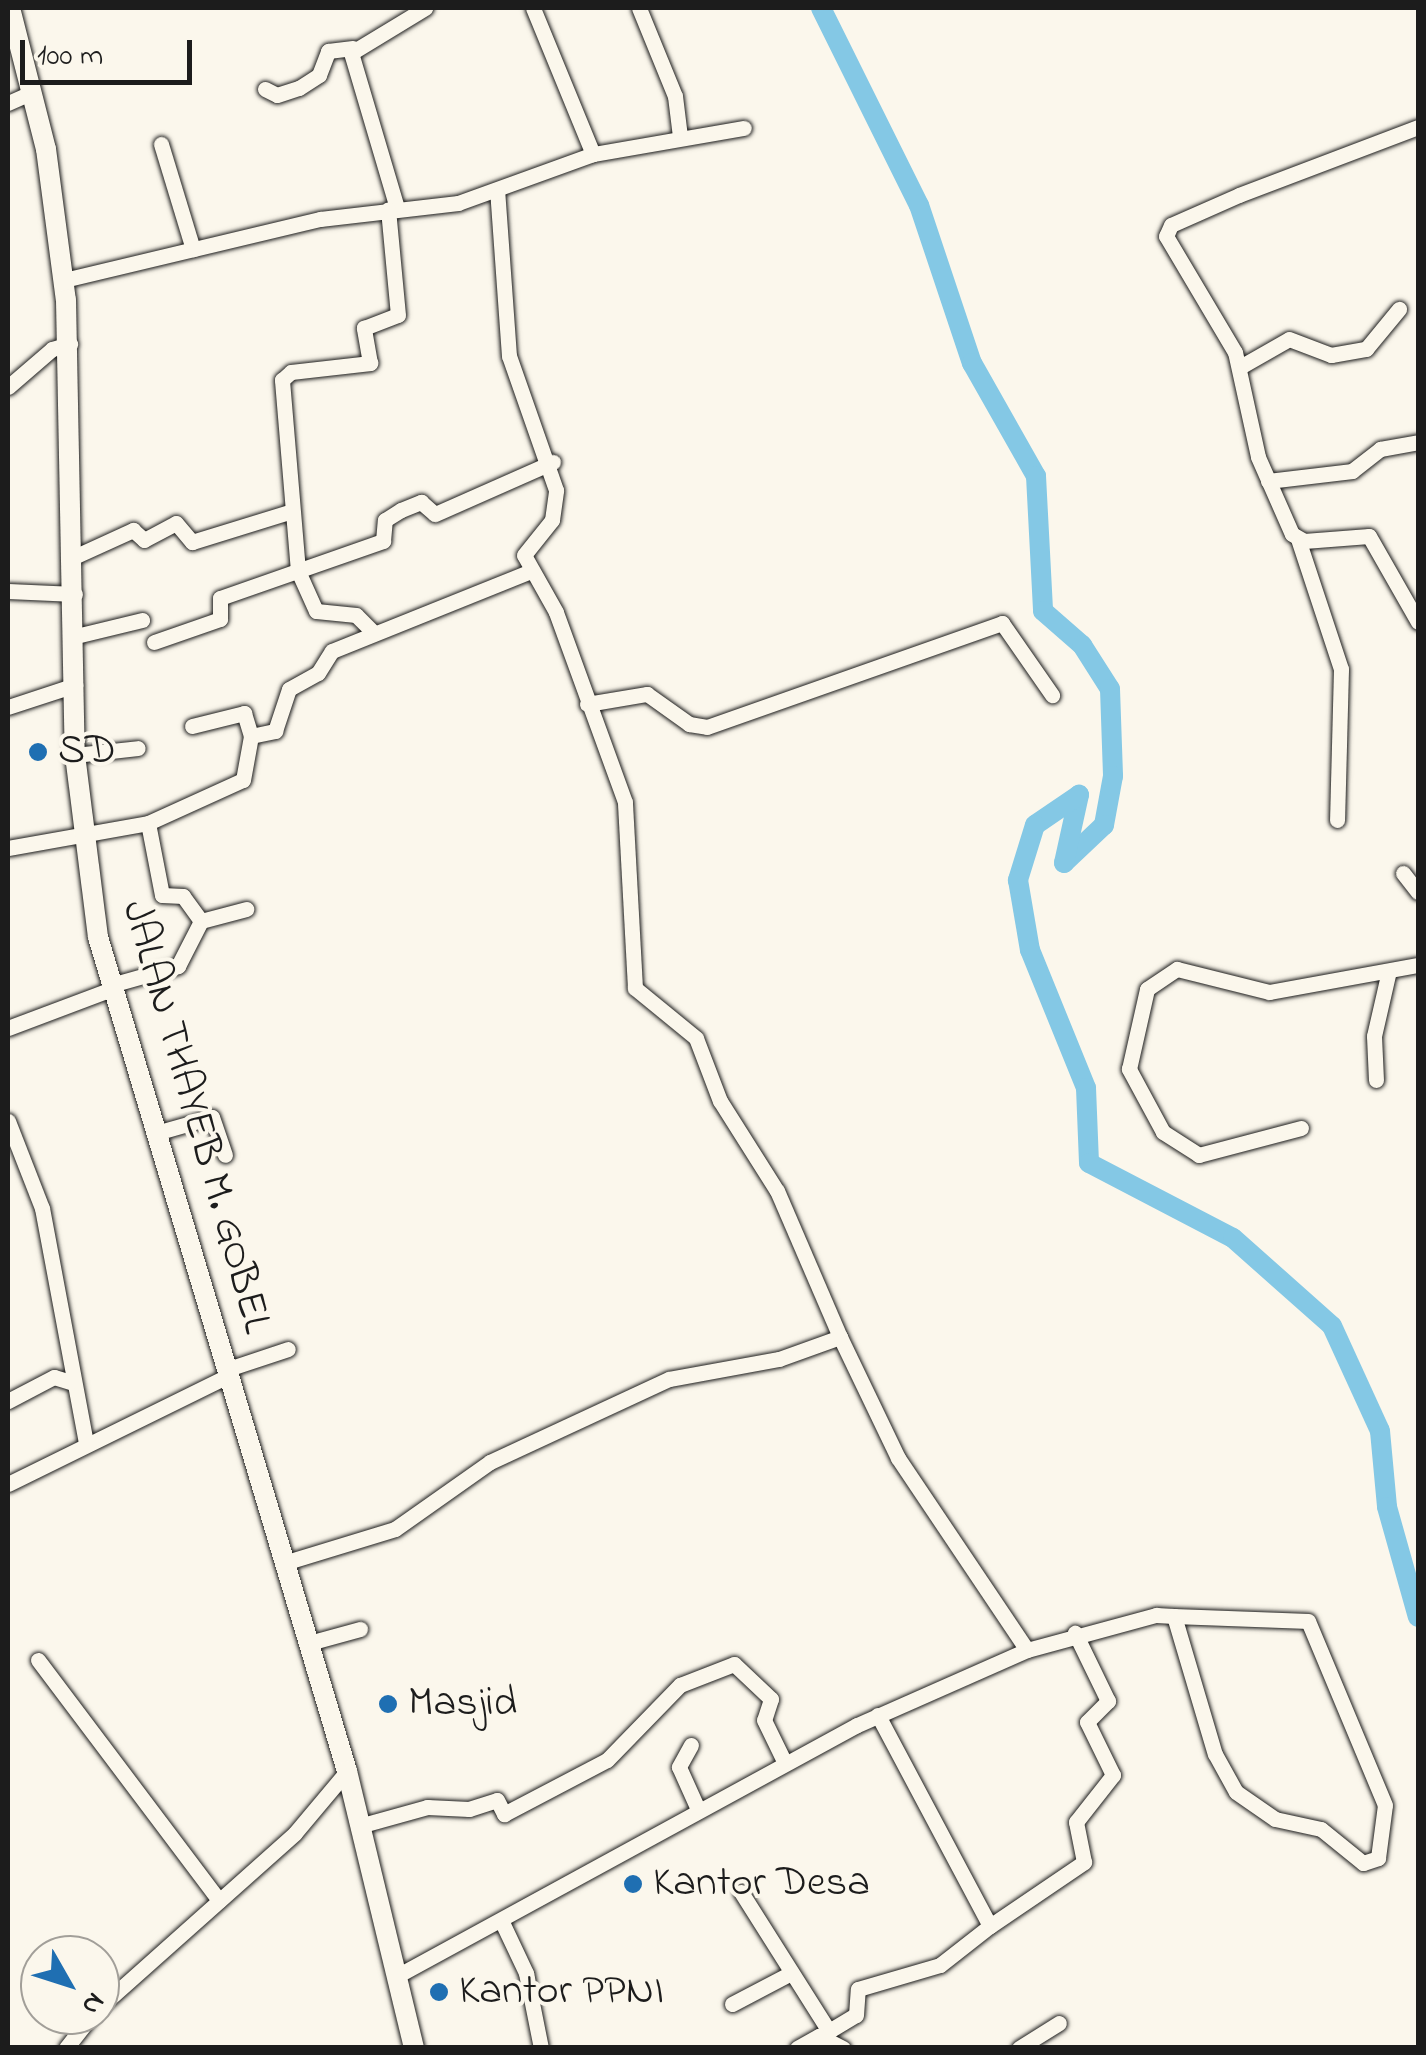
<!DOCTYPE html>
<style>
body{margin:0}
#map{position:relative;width:1426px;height:2055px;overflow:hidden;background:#fbf7ec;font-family:"Indie Flower",sans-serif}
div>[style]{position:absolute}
.stream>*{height:4px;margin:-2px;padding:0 2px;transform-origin:2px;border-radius:2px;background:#84c8e5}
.river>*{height:20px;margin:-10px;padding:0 10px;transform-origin:10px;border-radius:10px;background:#84c8e5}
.roads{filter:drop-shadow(0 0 2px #1c1c1c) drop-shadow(0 0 2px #1c1c1c)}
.minor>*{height:15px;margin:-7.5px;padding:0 7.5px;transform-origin:7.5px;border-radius:7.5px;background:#fbf7ec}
.major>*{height:20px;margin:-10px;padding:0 10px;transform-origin:10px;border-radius:10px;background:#fbf7ec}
.dots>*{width:28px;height:28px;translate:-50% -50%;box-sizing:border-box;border:5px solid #fbf7ec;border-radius:50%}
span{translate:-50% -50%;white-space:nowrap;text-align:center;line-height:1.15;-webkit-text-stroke:8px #fbf7ec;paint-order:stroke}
.poi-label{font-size:42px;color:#1c1c1c}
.left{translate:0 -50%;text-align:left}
.street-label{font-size:42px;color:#1c1c1c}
.frame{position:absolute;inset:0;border:10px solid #1c1c1c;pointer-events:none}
.north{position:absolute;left:20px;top:1935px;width:100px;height:100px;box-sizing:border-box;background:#fbf7ec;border:2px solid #a29f99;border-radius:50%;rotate:129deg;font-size:28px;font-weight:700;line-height:40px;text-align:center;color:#1c1c1c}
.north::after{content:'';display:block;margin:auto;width:35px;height:45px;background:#1f6fb2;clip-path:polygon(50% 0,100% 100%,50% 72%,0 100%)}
.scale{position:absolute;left:20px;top:40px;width:172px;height:45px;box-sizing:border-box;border:5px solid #1c1c1c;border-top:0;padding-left:12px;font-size:30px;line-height:35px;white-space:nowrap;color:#1c1c1c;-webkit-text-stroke:8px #fbf7ec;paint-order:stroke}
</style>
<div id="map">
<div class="stream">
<div style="left:8px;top:2003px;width:17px;rotate:90deg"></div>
</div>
<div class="river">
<div style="left:821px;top:8px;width:220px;rotate:63.6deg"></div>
<div style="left:919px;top:205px;width:167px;rotate:71.5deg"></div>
<div style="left:972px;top:363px;width:130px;rotate:60.5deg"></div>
<div style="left:1036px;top:476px;width:135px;rotate:87deg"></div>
<div style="left:1043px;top:611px;width:52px;rotate:41.1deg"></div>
<div style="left:1082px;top:645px;width:52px;rotate:57.5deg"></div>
<div style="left:1110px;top:689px;width:87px;rotate:88deg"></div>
<div style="left:1113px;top:776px;width:50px;rotate:100.4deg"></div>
<div style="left:1104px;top:825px;width:55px;rotate:136.5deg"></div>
<div style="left:1064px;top:863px;width:70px;rotate:-77.6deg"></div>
<div style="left:1079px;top:795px;width:53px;rotate:145.7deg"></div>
<div style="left:1035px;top:825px;width:58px;rotate:107.2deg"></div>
<div style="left:1018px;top:880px;width:71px;rotate:80.3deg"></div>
<div style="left:1030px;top:950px;width:149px;rotate:67.9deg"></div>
<div style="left:1086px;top:1088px;width:75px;rotate:87.7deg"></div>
<div style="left:1089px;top:1163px;width:162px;rotate:27.5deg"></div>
<div style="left:1233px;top:1238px;width:132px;rotate:41.6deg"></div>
<div style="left:1332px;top:1326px;width:115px;rotate:65.4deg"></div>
<div style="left:1380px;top:1431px;width:76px;rotate:84.7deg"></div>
<div style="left:1387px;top:1507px;width:114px;rotate:74.3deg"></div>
</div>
<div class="roads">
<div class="minor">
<div style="left:533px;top:8px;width:158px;rotate:67.7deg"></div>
<div style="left:639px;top:8px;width:95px;rotate:67.8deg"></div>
<div style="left:675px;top:96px;width:39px;rotate:83deg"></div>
<div style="left:265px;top:89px;width:13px;rotate:27deg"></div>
<div style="left:277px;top:95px;width:23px;rotate:-18deg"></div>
<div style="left:299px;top:88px;width:24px;rotate:-33deg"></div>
<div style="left:319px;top:75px;width:26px;rotate:-69deg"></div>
<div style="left:328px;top:51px;width:25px;rotate:-7deg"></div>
<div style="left:8px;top:103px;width:24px;rotate:-24deg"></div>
<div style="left:1418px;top:127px;width:191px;rotate:159.2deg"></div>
<div style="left:1239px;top:195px;width:74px;rotate:156.2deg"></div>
<div style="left:1171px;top:225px;width:12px;rotate:114deg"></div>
<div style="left:1166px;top:236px;width:135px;rotate:59.3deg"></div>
<div style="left:1235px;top:352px;width:107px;rotate:77.6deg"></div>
<div style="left:1258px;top:457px;width:84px;rotate:66.2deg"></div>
<div style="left:1292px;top:534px;width:14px;rotate:30deg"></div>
<div style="left:1304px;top:541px;width:65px;rotate:-4.4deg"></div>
<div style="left:1369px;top:536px;width:99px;rotate:60.3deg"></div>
<div style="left:161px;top:144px;width:110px;rotate:73.1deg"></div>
<div style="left:397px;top:208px;width:162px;rotate:-106.5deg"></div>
<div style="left:351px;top:53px;width:87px;rotate:-31.3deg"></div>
<div style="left:64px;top:280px;width:263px;rotate:-13.4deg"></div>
<div style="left:320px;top:219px;width:139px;rotate:-6.6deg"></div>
<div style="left:458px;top:203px;width:144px;rotate:-19.9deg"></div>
<div style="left:593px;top:154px;width:153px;rotate:-9.8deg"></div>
<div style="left:1240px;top:367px;width:56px;rotate:-29.7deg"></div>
<div style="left:1289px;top:339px;width:45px;rotate:20.9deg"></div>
<div style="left:1331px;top:355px;width:36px;rotate:-10deg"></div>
<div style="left:1366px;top:349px;width:52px;rotate:-50.5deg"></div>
<div style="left:8px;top:387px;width:58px;rotate:-40.8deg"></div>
<div style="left:52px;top:349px;width:19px;rotate:-16deg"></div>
<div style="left:1268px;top:481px;width:85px;rotate:-6.8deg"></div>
<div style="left:1352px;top:471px;width:36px;rotate:-38deg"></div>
<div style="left:1380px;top:449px;width:39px;rotate:-10deg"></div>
<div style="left:1298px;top:539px;width:137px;rotate:71.7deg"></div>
<div style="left:1341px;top:669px;width:151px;rotate:91.5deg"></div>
<div style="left:76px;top:556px;width:63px;rotate:-24.5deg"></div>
<div style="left:133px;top:530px;width:15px;rotate:42deg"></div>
<div style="left:144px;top:540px;width:36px;rotate:-28deg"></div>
<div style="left:176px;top:523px;width:25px;rotate:50deg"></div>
<div style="left:192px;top:542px;width:102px;rotate:-17.2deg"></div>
<div style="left:8px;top:591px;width:67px;rotate:2.6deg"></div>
<div style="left:374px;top:633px;width:25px;rotate:-135deg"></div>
<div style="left:356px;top:615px;width:40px;rotate:-174.3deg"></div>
<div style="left:316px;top:611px;width:44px;rotate:-114.2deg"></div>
<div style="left:298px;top:571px;width:192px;rotate:-94.8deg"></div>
<div style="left:282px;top:380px;width:12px;rotate:-42deg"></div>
<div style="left:291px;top:372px;width:80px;rotate:-6.5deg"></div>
<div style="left:370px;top:363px;width:36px;rotate:-100deg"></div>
<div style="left:364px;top:328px;width:36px;rotate:-21deg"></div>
<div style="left:398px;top:315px;width:106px;rotate:-95.4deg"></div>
<div style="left:76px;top:636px;width:68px;rotate:-13.6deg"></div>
<div style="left:154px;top:642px;width:70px;rotate:-19.2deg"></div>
<div style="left:220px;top:619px;width:21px;rotate:-90deg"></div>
<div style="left:220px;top:598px;width:173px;rotate:-19.3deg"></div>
<div style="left:383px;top:541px;width:21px;rotate:-85deg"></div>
<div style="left:385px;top:520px;width:19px;rotate:-32deg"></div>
<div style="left:401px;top:510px;width:22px;rotate:-22deg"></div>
<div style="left:421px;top:502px;width:18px;rotate:41deg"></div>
<div style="left:435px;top:514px;width:129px;rotate:-23.8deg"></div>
<div style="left:587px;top:704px;width:61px;rotate:-9.5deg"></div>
<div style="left:647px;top:694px;width:52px;rotate:35.5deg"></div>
<div style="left:689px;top:724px;width:18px;rotate:9deg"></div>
<div style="left:707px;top:727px;width:313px;rotate:-19.4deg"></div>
<div style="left:1002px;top:623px;width:88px;rotate:55.2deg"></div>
<div style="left:8px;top:707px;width:71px;rotate:-18.2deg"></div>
<div style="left:192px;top:726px;width:54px;rotate:-14deg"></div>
<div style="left:244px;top:713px;width:24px;rotate:73deg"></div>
<div style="left:75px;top:755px;width:63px;rotate:-6.3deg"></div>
<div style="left:8px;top:848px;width:142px;rotate:-10.1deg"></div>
<div style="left:148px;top:823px;width:104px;rotate:-24.4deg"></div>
<div style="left:243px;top:780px;width:45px;rotate:-79.7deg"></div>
<div style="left:251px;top:736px;width:25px;rotate:-12deg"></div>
<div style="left:275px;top:731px;width:44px;rotate:-71.6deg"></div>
<div style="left:289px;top:689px;width:33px;rotate:-29deg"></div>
<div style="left:318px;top:673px;width:26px;rotate:-58deg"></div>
<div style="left:332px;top:651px;width:214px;rotate:-21.9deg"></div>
<div style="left:1403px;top:873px;width:24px;rotate:52deg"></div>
<div style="left:201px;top:921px;width:47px;rotate:-14.9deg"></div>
<div style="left:111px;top:985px;width:70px;rotate:-15.8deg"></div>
<div style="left:178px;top:966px;width:51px;rotate:-62.9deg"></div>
<div style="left:201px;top:921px;width:31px;rotate:-126deg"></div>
<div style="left:183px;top:896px;width:21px;rotate:-177deg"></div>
<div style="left:162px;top:895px;width:73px;rotate:-101deg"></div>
<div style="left:8px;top:1028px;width:111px;rotate:-20.6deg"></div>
<div style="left:1376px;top:1080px;width:44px;rotate:-92.6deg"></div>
<div style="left:1374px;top:1036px;width:63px;rotate:-77.1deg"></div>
<div style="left:8px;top:1121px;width:93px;rotate:68.7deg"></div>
<div style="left:42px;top:1208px;width:238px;rotate:79.4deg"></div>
<div style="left:1301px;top:1128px;width:106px;rotate:165.2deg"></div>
<div style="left:1199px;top:1155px;width:43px;rotate:-147.4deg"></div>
<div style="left:1163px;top:1132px;width:72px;rotate:-118.4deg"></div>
<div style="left:1129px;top:1069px;width:82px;rotate:-77.3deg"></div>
<div style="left:1147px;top:989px;width:36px;rotate:-34deg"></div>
<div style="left:1177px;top:969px;width:95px;rotate:14deg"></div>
<div style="left:1269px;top:992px;width:151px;rotate:-10.3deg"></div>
<div style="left:156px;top:1133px;width:58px;rotate:-15.9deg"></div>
<div style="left:212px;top:1117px;width:40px;rotate:71.1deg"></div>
<div style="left:840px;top:1337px;width:134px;rotate:64.4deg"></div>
<div style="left:898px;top:1458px;width:231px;rotate:56.1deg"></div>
<div style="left:228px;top:1369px;width:63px;rotate:-18.4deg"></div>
<div style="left:8px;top:1401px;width:52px;rotate:-27.6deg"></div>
<div style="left:54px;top:1377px;width:17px;rotate:17deg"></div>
<div style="left:8px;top:1484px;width:247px;rotate:-26.2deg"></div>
<div style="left:287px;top:1562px;width:113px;rotate:-17deg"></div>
<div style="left:395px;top:1529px;width:116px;rotate:-35.2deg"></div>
<div style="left:490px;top:1462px;width:197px;rotate:-24.9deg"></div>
<div style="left:669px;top:1379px;width:112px;rotate:-10.3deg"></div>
<div style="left:779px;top:1359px;width:65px;rotate:-19.8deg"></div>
<div style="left:840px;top:1337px;width:159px;rotate:-113.3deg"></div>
<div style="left:777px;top:1191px;width:107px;rotate:-122.3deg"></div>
<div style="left:720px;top:1101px;width:67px;rotate:-110.9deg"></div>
<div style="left:696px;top:1038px;width:79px;rotate:-140.7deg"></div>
<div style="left:635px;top:988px;width:186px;rotate:-93.1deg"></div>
<div style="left:625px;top:802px;width:202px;rotate:-110deg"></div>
<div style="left:556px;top:612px;width:65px;rotate:-119.3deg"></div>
<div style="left:524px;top:555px;width:45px;rotate:-51.3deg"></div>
<div style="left:552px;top:520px;width:30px;rotate:-82deg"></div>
<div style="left:556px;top:490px;width:142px;rotate:-109.3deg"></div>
<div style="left:509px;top:356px;width:166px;rotate:-94.1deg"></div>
<div style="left:309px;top:1643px;width:53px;rotate:-15.4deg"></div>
<div style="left:38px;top:1660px;width:301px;rotate:53deg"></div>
<div style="left:691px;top:1745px;width:25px;rotate:119deg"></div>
<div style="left:679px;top:1767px;width:44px;rotate:65.8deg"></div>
<div style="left:359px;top:1826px;width:71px;rotate:-15.6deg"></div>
<div style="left:427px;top:1807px;width:42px;rotate:2.7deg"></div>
<div style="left:469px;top:1809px;width:29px;rotate:-18deg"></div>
<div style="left:497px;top:1800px;width:16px;rotate:63deg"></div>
<div style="left:504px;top:1814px;width:116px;rotate:-27.7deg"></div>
<div style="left:607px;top:1760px;width:105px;rotate:-45.8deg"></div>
<div style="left:680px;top:1685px;width:58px;rotate:-21.3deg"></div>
<div style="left:734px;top:1664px;width:51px;rotate:43.4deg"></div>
<div style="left:771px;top:1699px;width:22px;rotate:108deg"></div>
<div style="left:764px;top:1720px;width:46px;rotate:64deg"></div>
<div style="left:741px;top:1892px;width:165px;rotate:57.7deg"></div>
<div style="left:829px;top:2031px;width:7px;rotate:153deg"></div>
<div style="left:501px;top:1920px;width:59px;rotate:64.7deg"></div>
<div style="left:526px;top:1973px;width:76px;rotate:78.7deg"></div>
<div style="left:990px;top:1926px;width:114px;rotate:-34.2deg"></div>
<div style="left:1084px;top:1862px;width:41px;rotate:-101.3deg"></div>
<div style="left:1076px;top:1822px;width:60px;rotate:-51.8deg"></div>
<div style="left:1113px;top:1775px;width:59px;rotate:-116.1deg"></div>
<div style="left:1087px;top:1722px;width:30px;rotate:-45deg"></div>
<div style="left:1108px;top:1701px;width:76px;rotate:-115.9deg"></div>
<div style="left:395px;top:1977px;width:526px;rotate:-28.61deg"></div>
<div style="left:857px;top:1725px;width:186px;rotate:-23.8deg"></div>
<div style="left:1027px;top:1650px;width:134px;rotate:-15.2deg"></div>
<div style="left:1156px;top:1615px;width:18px;rotate:3deg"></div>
<div style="left:1174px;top:1616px;width:144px;rotate:73.5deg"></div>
<div style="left:1215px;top:1754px;width:43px;rotate:61.1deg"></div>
<div style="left:1236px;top:1792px;width:47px;rotate:34.7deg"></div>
<div style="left:1275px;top:1819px;width:47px;rotate:12.3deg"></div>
<div style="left:1321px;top:1829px;width:54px;rotate:39deg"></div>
<div style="left:1363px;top:1863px;width:16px;rotate:-18deg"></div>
<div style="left:1378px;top:1858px;width:53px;rotate:-82.5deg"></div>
<div style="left:1385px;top:1805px;width:199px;rotate:-112.7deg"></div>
<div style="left:1308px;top:1621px;width:134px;rotate:-177.9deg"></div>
<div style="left:732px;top:2004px;width:67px;rotate:-27.7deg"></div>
<div style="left:100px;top:2007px;width:261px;rotate:-41.7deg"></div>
<div style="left:295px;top:1833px;width:81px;rotate:-50deg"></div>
<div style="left:829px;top:2031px;width:31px;rotate:-31deg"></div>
<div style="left:856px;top:2015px;width:26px;rotate:-86deg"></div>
<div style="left:858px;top:1989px;width:85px;rotate:-16.3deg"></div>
<div style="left:940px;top:1965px;width:63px;rotate:-38deg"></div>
<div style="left:990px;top:1926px;width:239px;rotate:-118deg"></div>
<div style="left:66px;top:2048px;width:42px;rotate:-51.8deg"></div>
<div style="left:797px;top:2048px;width:25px;rotate:-29deg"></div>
<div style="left:819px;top:2036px;width:27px;rotate:27deg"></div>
<div style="left:1019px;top:2048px;width:47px;rotate:-32deg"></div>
</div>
<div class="major">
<div style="left:10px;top:8px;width:146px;rotate:75.7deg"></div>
<div style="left:46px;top:149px;width:152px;rotate:82.5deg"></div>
<div style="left:66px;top:300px;width:455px;rotate:88.9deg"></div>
<div style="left:75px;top:755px;width:183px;rotate:82.8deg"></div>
<div style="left:98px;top:937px;width:870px;rotate:73.38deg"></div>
<div style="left:347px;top:1771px;width:285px;rotate:76.4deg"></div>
</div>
</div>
<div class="dots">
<div style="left:38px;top:752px;background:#1f6fb2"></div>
<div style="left:388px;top:1704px;background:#1f6fb2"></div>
<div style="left:633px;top:1884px;background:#1f6fb2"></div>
<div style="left:439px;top:1992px;background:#1f6fb2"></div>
</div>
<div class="poi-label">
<span class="left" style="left:58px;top:752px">SD</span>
<span class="left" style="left:408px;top:1704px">Masjid</span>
<span class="left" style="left:653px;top:1884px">Kantor Desa</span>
<span class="left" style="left:459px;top:1992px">Kantor PPNI</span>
</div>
<div class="street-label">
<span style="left:195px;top:1117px;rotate:74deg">JALAN THAYEB M. GOBEL</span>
</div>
<div class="frame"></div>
<div class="north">N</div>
<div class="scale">100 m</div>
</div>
